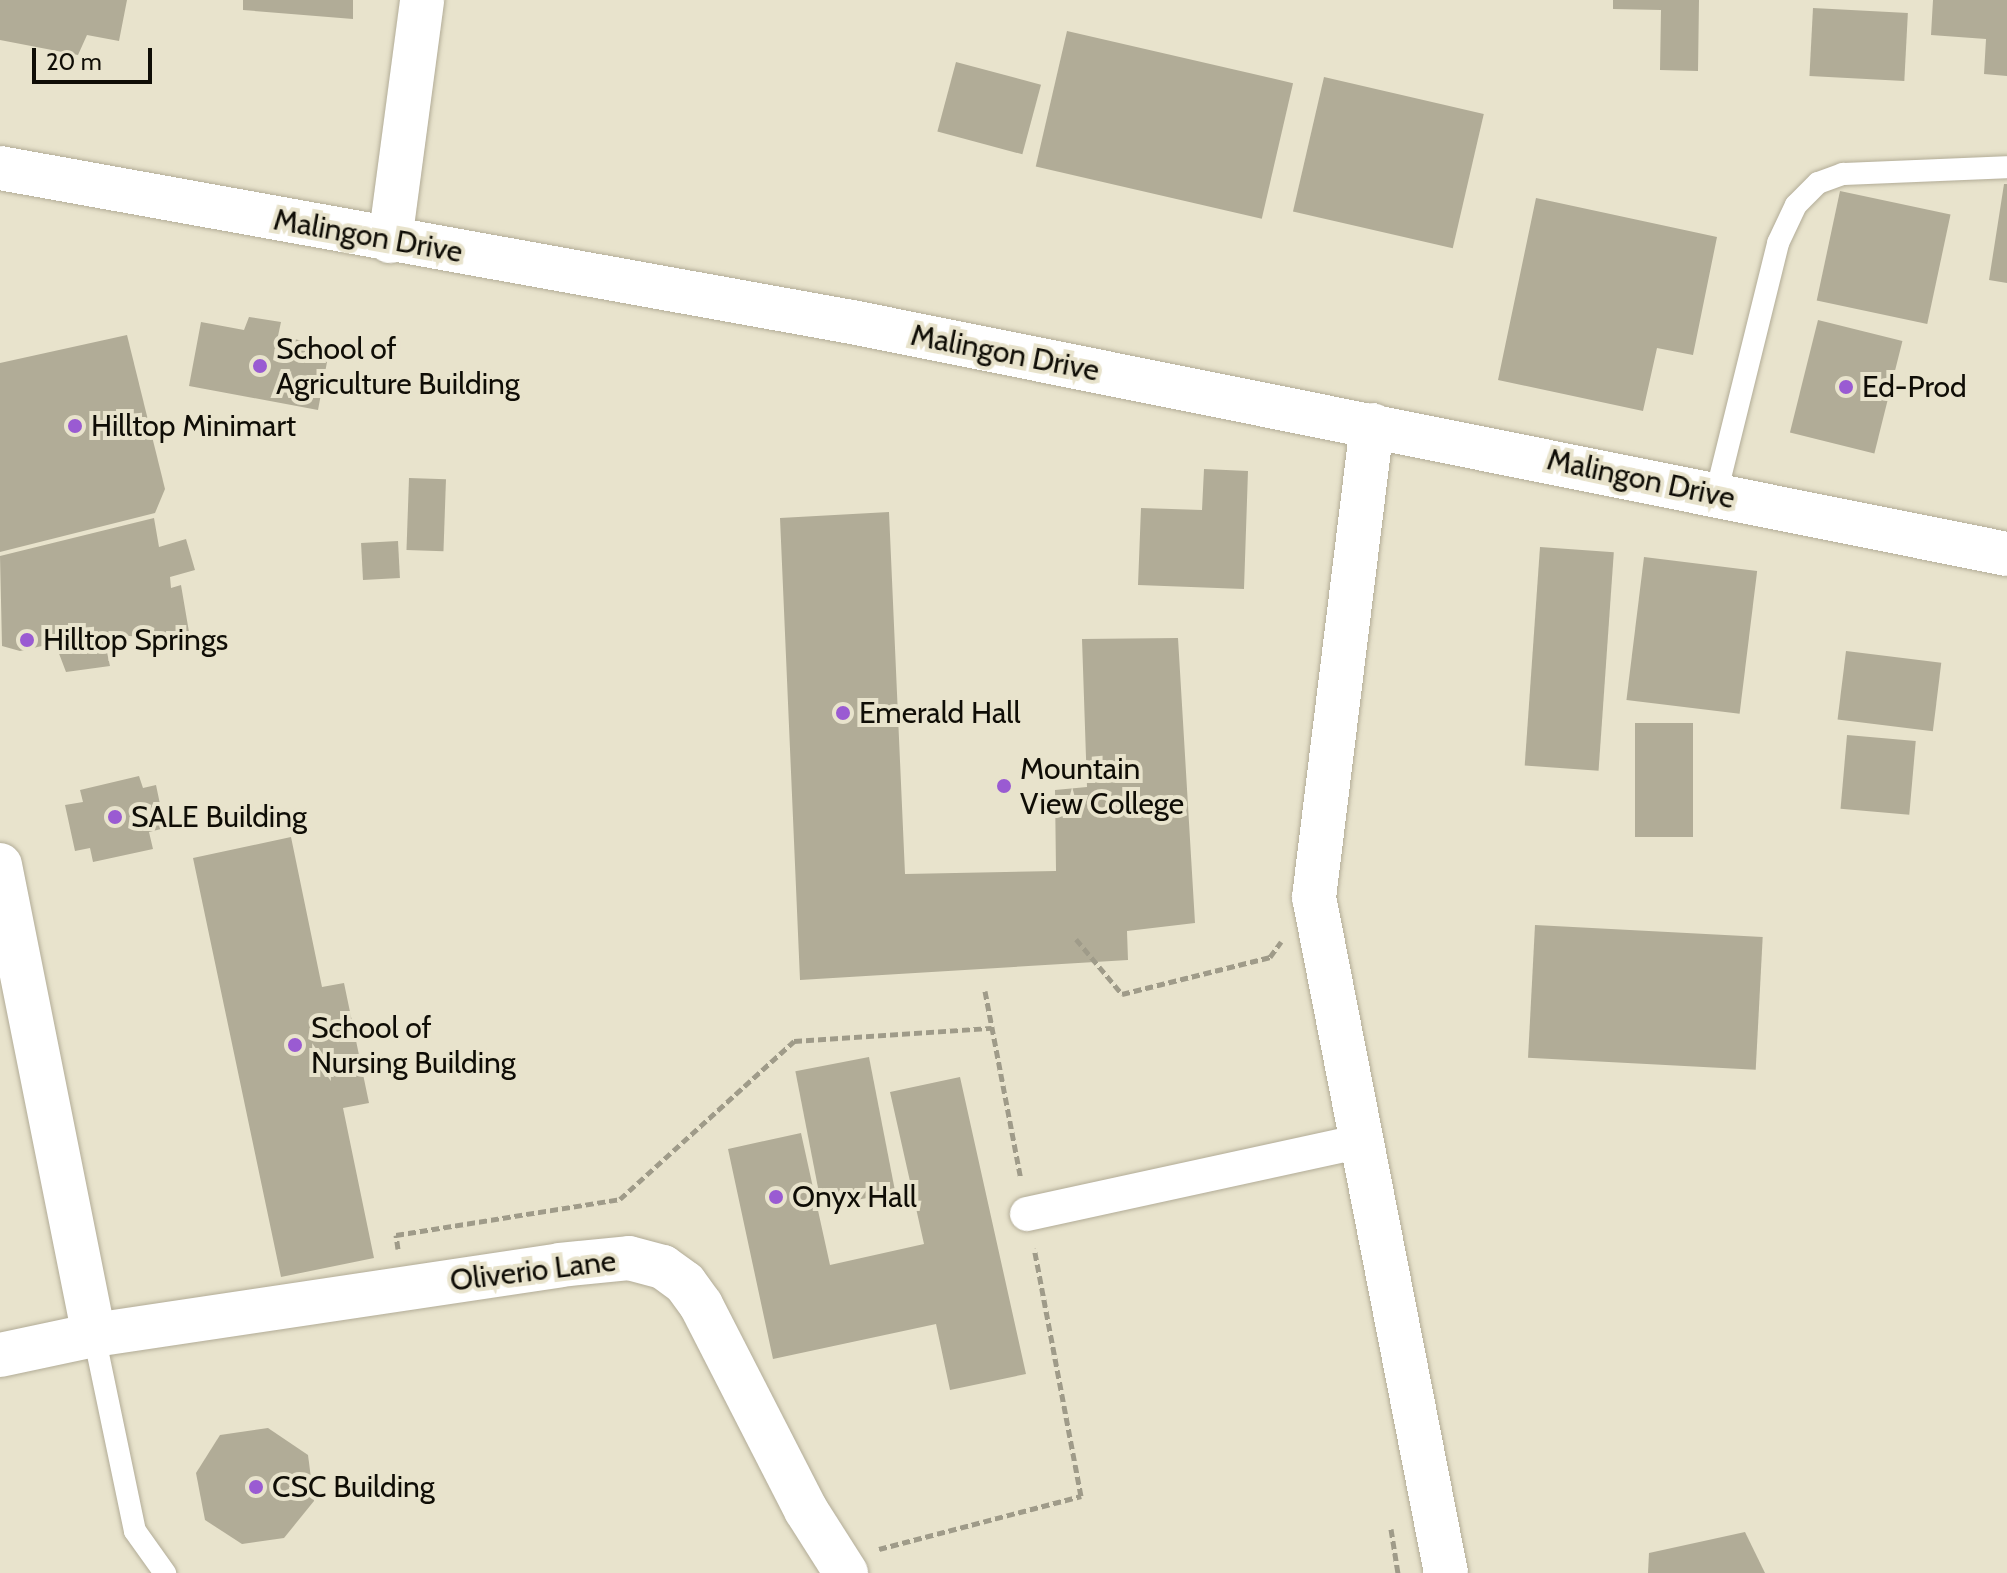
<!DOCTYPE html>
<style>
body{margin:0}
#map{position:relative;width:2007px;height:1573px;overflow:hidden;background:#e8e3cc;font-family:Cabin,sans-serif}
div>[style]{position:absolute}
.building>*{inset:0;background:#b1ac97;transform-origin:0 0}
.path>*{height:5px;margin-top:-2.5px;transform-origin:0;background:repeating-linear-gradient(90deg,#9f9b89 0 8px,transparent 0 12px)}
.roads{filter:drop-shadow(0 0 2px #b2ac97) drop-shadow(0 0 2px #b2ac97)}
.service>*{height:22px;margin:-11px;padding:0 11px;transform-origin:11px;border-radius:11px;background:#fff}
.pedestrian>*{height:34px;margin:-17px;padding:0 17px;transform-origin:17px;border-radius:17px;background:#fff}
.minor>*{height:44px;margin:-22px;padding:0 22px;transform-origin:22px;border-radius:22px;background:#fff}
.dots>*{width:22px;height:22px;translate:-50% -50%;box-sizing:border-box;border:4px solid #e8e3cc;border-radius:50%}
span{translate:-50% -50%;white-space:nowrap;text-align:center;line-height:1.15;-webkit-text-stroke:8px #e8e3cc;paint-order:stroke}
.street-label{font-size:30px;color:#0f0d06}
.poi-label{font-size:30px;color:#0f0d06}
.left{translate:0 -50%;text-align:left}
.scale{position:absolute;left:32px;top:48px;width:120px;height:36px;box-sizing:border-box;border:4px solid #0f0d06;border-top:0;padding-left:10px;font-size:24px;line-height:28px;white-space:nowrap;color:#0f0d06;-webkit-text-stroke:6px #e8e3cc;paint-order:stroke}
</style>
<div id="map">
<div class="building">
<div style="clip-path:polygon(0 0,127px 0,119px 41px,87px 35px,78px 55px,0 40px)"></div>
<div style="clip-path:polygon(243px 0,353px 0,353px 19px,243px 10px)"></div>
<div style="clip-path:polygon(1613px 0,1699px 0,1698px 71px,1660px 70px,1661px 10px,1613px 9px)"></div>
<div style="clip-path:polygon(1933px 0,2007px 0,2007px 76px,1984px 74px,1986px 39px,1931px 35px)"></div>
<div style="left:1813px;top:8px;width:95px;height:68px;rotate:3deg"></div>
<div style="left:1067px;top:31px;width:232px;height:139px;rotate:13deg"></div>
<div style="left:956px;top:62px;width:88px;height:72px;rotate:15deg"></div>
<div style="left:1324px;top:77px;width:164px;height:138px;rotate:13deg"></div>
<div style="clip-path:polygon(2004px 184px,2007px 184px,2007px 283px,1989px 280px)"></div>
<div style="left:1840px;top:191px;width:113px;height:112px;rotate:12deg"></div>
<div style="clip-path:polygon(1536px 198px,1717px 237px,1693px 355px,1657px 348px,1643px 411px,1498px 380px)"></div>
<div style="clip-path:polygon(249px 317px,281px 322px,278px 336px,330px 346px,318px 410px,189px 386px,201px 322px,244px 330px)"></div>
<div style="left:1818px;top:320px;width:87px;height:116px;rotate:14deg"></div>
<div style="clip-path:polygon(127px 335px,165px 489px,155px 513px,0 552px,0 363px)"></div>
<div style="clip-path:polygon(1204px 469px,1248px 471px,1244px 589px,1138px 585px,1141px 508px,1202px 510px)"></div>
<div style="left:409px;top:478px;width:37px;height:72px;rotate:2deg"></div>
<div style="clip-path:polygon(889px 512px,905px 874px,1056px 871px,1055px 790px,1087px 787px,1082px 639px,1178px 638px,1195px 923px,1127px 931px,1128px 960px,800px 980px,780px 518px)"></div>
<div style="clip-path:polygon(154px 518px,159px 547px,186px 539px,195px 570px,170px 577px,171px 588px,181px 585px,189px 632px,156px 638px,103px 634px,110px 666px,66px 672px,55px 643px,20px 651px,2px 646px,0 556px)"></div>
<div style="left:398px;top:541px;width:37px;height:37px;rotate:87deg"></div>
<div style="left:1540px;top:547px;width:74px;height:219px;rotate:4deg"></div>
<div style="left:1644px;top:557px;width:114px;height:144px;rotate:7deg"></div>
<div style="left:1846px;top:651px;width:96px;height:69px;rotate:7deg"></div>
<div style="left:1635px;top:723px;width:58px;height:114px"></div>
<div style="left:1847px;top:735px;width:69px;height:74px;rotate:5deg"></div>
<div style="clip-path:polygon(139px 776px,143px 788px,156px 785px,165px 828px,149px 832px,153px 849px,93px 862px,90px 848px,75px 851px,65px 805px,83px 802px,80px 790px)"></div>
<div style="clip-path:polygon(291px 837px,322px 987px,344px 983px,369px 1103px,343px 1108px,374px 1258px,281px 1277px,193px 858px)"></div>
<div style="left:1535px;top:925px;width:228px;height:133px;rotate:3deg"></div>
<div style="left:869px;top:1057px;width:138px;height:75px;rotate:79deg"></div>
<div style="clip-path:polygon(960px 1077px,1026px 1374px,950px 1390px,936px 1324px,773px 1359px,728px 1149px,801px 1133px,830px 1265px,924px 1244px,890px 1092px)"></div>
<div style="clip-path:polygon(268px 1428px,308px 1455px,314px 1501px,284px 1538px,242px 1544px,205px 1520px,196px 1473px,220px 1435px)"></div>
<div style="clip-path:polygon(1745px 1532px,1765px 1573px,1648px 1573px,1649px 1553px)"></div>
</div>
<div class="path">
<div style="left:1076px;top:939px;width:72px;rotate:50.1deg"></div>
<div style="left:1122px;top:994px;width:153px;rotate:-14deg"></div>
<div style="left:1270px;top:957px;width:19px;rotate:-54deg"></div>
<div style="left:985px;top:991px;width:191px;rotate:79.2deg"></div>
<div style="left:398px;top:1249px;width:14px;rotate:-98deg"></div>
<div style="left:396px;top:1235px;width:227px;rotate:-9.1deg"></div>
<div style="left:620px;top:1199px;width:235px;rotate:-42.2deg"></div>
<div style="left:794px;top:1041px;width:198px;rotate:-3.8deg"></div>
<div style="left:1391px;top:1529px;width:45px;rotate:81deg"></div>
<div style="left:879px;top:1549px;width:209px;rotate:-14.7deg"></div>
<div style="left:1081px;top:1496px;width:252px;rotate:-100.7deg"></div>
</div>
<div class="roads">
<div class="service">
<div style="left:1716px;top:494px;width:259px;rotate:-76.1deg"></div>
<div style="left:1778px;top:243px;width:42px;rotate:-64.7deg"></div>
<div style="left:1796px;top:205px;width:31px;rotate:-45deg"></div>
<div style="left:1818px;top:183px;width:27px;rotate:-20deg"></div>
<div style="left:1843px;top:174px;width:164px;rotate:-2.4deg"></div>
<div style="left:94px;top:1335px;width:200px;rotate:78.2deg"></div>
<div style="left:135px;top:1531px;width:52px;rotate:54.5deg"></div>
</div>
<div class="pedestrian">
<div style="left:1027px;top:1214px;width:342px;rotate:-12.3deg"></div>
</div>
<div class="minor">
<div style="left:0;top:168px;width:866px;rotate:10.25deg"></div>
<div style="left:852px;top:322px;width:1178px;rotate:11.36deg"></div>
<div style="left:390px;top:241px;width:243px;rotate:-82.4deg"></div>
<div style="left:1372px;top:425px;width:476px;rotate:97deg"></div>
<div style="left:1314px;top:897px;width:689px;rotate:78.95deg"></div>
<div style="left:0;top:865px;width:479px;rotate:78.7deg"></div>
<div style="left:0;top:1355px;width:96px;rotate:-12deg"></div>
<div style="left:94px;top:1335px;width:471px;rotate:-8.5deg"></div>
<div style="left:560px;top:1265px;width:69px;rotate:-5.8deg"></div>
<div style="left:629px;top:1258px;width:35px;rotate:15deg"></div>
<div style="left:663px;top:1267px;width:27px;rotate:36deg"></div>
<div style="left:685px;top:1283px;width:27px;rotate:54deg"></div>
<div style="left:701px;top:1305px;width:230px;rotate:62.9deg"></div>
<div style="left:806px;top:1510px;width:75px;rotate:57.6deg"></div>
</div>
</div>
<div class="dots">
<div style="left:260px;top:366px;background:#9a5bd2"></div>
<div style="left:1846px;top:387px;background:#9a5bd2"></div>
<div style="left:75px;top:426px;background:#9a5bd2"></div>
<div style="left:27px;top:640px;background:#9a5bd2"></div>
<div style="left:843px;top:713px;background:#9a5bd2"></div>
<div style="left:1004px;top:786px;background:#9a5bd2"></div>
<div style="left:115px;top:817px;background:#9a5bd2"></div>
<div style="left:295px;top:1045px;background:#9a5bd2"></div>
<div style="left:776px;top:1197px;background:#9a5bd2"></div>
<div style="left:256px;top:1487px;background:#9a5bd2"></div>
</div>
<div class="street-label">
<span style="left:368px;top:236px;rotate:10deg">Malingon Drive</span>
<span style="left:1005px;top:353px;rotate:11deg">Malingon Drive</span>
<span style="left:1641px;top:479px;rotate:12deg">Malingon Drive</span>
<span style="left:533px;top:1271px;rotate:-7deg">Oliverio Lane</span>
</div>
<div class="poi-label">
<span class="left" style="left:276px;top:366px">School of<br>Agriculture Building</span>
<span class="left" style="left:1862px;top:387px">Ed-Prod</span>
<span class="left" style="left:91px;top:426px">Hilltop Minimart</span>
<span class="left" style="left:43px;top:640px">Hilltop Springs</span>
<span class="left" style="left:859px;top:713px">Emerald Hall</span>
<span class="left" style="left:1020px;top:786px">Mountain<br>View College</span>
<span class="left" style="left:131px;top:817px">SALE Building</span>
<span class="left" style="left:311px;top:1045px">School of<br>Nursing Building</span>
<span class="left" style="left:792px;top:1197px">Onyx Hall</span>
<span class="left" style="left:272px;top:1487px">CSC Building</span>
</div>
<div class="scale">20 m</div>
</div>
